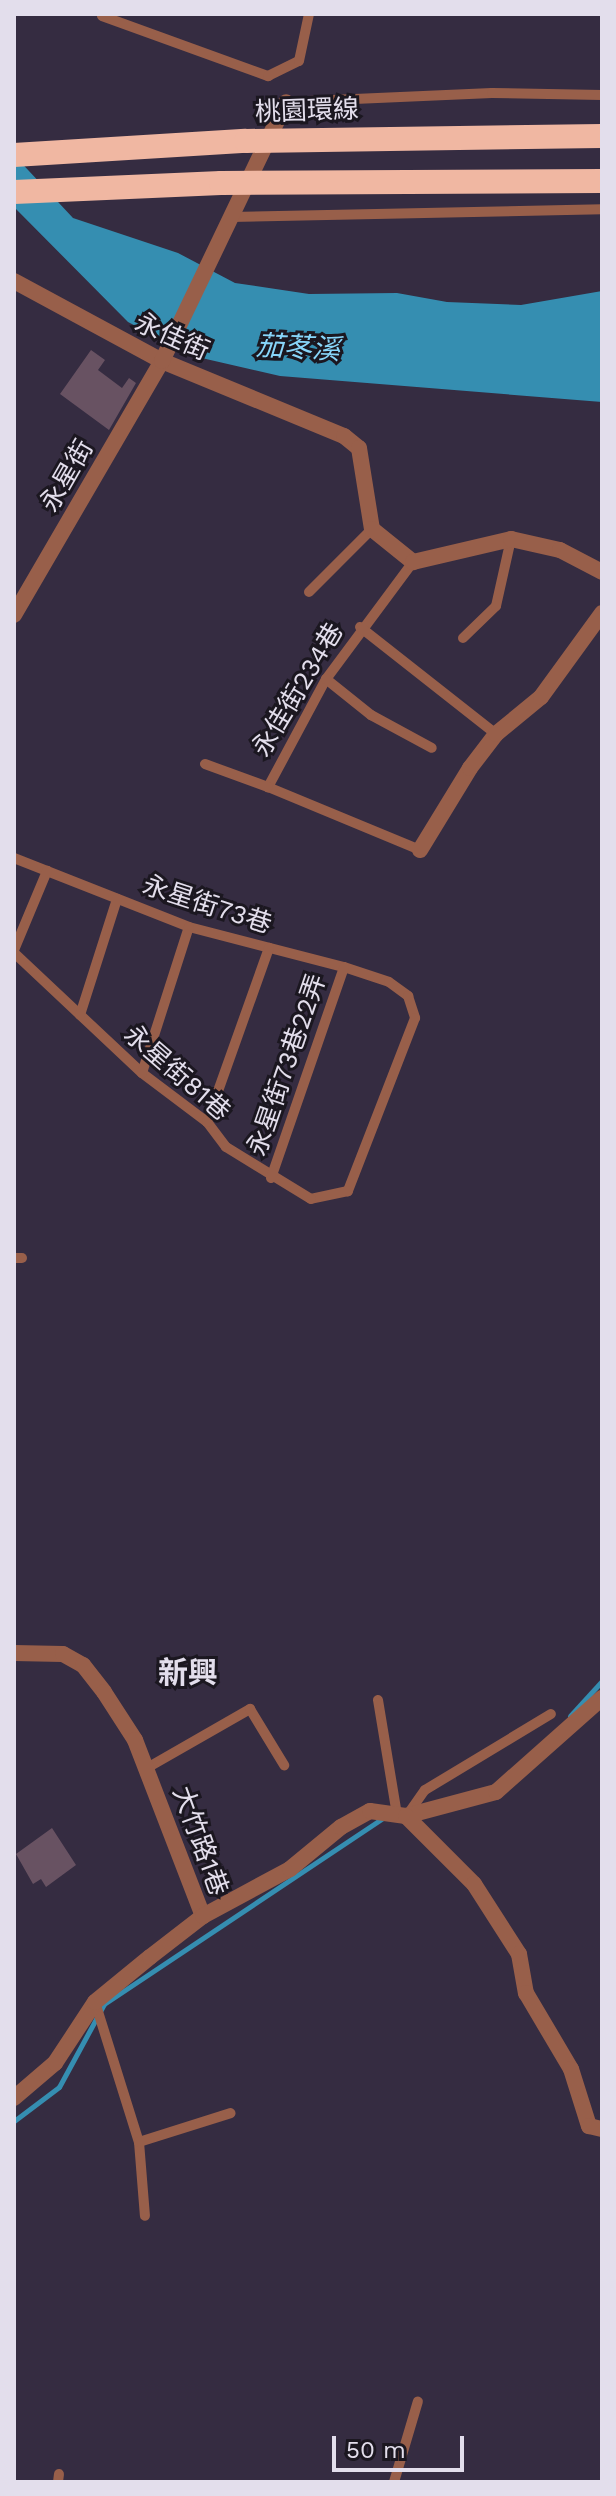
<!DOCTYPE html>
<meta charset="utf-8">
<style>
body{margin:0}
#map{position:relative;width:616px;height:2496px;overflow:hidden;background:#352c41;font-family:"Work Sans","Noto Sans TC",sans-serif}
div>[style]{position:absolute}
.water>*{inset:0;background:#358eb1}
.stream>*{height:5px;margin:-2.5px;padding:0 2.5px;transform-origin:2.5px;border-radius:2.5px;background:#358eb1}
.building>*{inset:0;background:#685262}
.service>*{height:10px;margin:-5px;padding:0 5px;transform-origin:5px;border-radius:5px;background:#985f4a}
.minor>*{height:16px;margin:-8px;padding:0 8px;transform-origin:8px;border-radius:8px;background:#985f4a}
.motorway>*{height:24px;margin:-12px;padding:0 12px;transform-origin:12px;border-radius:12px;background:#f0b7a2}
span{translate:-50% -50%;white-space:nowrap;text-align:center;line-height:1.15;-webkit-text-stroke:6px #1b1720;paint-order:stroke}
.street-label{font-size:26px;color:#e3deec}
.water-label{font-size:28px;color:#88d6fa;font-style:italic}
.quarter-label{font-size:30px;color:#e3deec;font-weight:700}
.frame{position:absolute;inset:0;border:16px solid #e3deec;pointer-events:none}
.scale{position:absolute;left:332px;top:2436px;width:132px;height:36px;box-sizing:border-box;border:4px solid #e3deec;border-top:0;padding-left:10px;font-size:24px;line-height:28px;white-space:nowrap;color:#e3deec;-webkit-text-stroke:6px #1b1720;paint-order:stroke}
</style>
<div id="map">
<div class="water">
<div style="clip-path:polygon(14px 155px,73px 218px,178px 253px,235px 283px,309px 294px,397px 293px,447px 302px,521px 305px,602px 291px,602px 402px,280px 376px,193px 356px,128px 322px,14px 207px)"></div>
</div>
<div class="stream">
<div style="left:570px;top:1716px;width:47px;rotate:-47.6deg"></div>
<div style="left:14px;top:2121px;width:56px;rotate:-37.1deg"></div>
<div style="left:59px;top:2087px;width:94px;rotate:-61.5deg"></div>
<div style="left:104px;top:2004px;width:337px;rotate:-33.7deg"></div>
</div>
<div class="building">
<div style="clip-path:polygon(91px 350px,105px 360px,98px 370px,122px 388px,129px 378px,136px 383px,109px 430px,60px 394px)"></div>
<div style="clip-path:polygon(52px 1828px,76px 1865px,46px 1887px,41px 1879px,33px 1884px,16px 1854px)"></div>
</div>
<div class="service">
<div style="left:102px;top:16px;width:177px;rotate:19.9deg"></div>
<div style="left:268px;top:76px;width:34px;rotate:-26deg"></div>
<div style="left:299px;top:61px;width:48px;rotate:-78deg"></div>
<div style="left:286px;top:102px;width:206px;rotate:-2.5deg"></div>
<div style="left:492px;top:93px;width:110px;rotate:1deg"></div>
<div style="left:230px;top:217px;width:372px;rotate:-1.2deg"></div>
<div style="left:413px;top:562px;width:146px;rotate:126.6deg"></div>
<div style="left:326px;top:679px;width:123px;rotate:118.2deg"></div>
<div style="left:268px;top:787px;width:165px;rotate:22.5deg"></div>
<div style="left:309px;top:592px;width:89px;rotate:-45deg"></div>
<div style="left:360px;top:627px;width:173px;rotate:38.2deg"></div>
<div style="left:463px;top:638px;width:46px;rotate:-44.1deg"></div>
<div style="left:496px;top:606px;width:69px;rotate:-77.4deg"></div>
<div style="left:326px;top:679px;width:58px;rotate:38.7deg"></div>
<div style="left:371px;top:715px;width:69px;rotate:28.4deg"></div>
<div style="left:205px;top:764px;width:67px;rotate:20.1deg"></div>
<div style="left:14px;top:858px;width:188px;rotate:21.5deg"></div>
<div style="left:189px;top:927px;width:160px;rotate:14.5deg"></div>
<div style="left:344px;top:967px;width:47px;rotate:18.4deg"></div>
<div style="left:389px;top:982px;width:24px;rotate:36deg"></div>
<div style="left:408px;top:996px;width:23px;rotate:72deg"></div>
<div style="left:415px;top:1018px;width:186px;rotate:111.2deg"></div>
<div style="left:348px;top:1191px;width:38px;rotate:168deg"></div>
<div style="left:311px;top:1199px;width:100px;rotate:-148.5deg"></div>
<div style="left:226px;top:1147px;width:31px;rotate:-127deg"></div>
<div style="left:207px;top:1122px;width:81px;rotate:-143deg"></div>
<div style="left:142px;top:1073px;width:175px;rotate:-136.8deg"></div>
<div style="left:14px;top:950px;width:86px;rotate:-67.3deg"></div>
<div style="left:80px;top:1015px;width:122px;rotate:-72.3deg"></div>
<div style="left:142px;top:1073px;width:153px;rotate:-72.2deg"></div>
<div style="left:207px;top:1122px;width:185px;rotate:-70.4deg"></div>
<div style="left:271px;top:1178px;width:223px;rotate:-70.9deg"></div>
<div style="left:14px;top:1258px;width:8px"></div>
<div style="left:378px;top:1700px;width:117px;rotate:80.6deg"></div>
<div style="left:147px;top:1768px;width:119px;rotate:-29.8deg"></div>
<div style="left:250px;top:1709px;width:66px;rotate:58.7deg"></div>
<div style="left:408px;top:1814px;width:29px;rotate:-55deg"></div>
<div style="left:425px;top:1790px;width:147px;rotate:-31.1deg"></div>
<div style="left:95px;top:2002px;width:147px;rotate:72.6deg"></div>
<div style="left:139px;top:2142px;width:74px;rotate:85.4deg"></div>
<div style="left:139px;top:2142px;width:96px;rotate:-17.5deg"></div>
<div style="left:58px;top:2482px;width:8px;rotate:-83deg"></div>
<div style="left:394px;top:2482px;width:84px;rotate:-73.5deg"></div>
</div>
<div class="minor">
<div style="left:14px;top:281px;width:168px;rotate:28.4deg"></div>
<div style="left:162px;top:361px;width:197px;rotate:22.4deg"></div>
<div style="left:344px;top:436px;width:19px;rotate:39deg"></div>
<div style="left:359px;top:448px;width:82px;rotate:80.9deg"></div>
<div style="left:372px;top:529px;width:53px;rotate:38.8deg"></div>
<div style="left:413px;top:562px;width:101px;rotate:-13.2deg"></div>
<div style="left:511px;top:539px;width:50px;rotate:12.7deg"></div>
<div style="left:560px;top:550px;width:47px;rotate:27.6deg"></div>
<div style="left:14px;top:615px;width:294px;rotate:-59.8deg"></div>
<div style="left:162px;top:361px;width:287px;rotate:-64.4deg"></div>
<div style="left:420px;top:850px;width:96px;rotate:-58.6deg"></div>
<div style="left:470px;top:768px;width:43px;rotate:-52.6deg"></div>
<div style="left:496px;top:734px;width:58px;rotate:-39.4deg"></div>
<div style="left:541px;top:697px;width:104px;rotate:-54deg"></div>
<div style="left:14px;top:1653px;width:49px;rotate:1.2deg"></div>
<div style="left:63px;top:1654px;width:23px;rotate:29deg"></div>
<div style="left:83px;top:1665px;width:34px;rotate:52deg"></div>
<div style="left:104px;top:1692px;width:57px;rotate:57.1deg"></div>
<div style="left:135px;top:1740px;width:189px;rotate:68.9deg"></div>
<div style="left:406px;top:1816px;width:93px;rotate:-14.9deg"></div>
<div style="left:496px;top:1792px;width:142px;rotate:-41.6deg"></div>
<div style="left:14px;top:2098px;width:54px;rotate:-40.5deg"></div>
<div style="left:55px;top:2063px;width:73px;rotate:-56.7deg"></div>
<div style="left:95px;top:2002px;width:71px;rotate:-39.3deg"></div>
<div style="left:150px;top:1957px;width:67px;rotate:-37.7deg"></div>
<div style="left:203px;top:1916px;width:99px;rotate:-28.4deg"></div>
<div style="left:290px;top:1869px;width:66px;rotate:-39.5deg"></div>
<div style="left:341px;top:1827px;width:33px;rotate:-29deg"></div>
<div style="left:370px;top:1811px;width:36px;rotate:8deg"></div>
<div style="left:406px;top:1816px;width:96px;rotate:45deg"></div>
<div style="left:474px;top:1884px;width:83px;rotate:57.3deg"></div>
<div style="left:519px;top:1954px;width:40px;rotate:80deg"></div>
<div style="left:526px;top:1993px;width:88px;rotate:59.4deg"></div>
<div style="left:571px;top:2069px;width:60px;rotate:72.5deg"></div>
<div style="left:589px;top:2126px;width:13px;rotate:13deg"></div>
</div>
<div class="motorway">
<div style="left:14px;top:155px;width:232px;rotate:-3.5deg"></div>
<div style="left:246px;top:141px;width:356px;rotate:-0.8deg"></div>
<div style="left:14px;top:192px;width:207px;rotate:-2.5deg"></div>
<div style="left:221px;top:183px;width:381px;rotate:-0.3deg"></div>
</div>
<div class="street-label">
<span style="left:307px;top:111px;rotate:-2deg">桃園環線</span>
<span style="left:172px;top:337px;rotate:24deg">永佳街</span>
<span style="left:67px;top:476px;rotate:-60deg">永星街</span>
<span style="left:298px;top:690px;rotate:-59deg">永佳街234巷</span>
<span style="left:207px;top:905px;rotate:18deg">永星街73巷</span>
<span style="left:287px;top:1065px;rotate:-71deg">永星街73巷22弄</span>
<span style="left:177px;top:1073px;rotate:41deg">永星街81巷</span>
<span style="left:200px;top:1841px;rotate:70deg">大竹路1巷</span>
</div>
<div class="water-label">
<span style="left:298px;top:348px;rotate:3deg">茄苳溪</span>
</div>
<div class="quarter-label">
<span style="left:188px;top:1673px">新興</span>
</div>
<div class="frame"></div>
<div class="scale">50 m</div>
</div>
